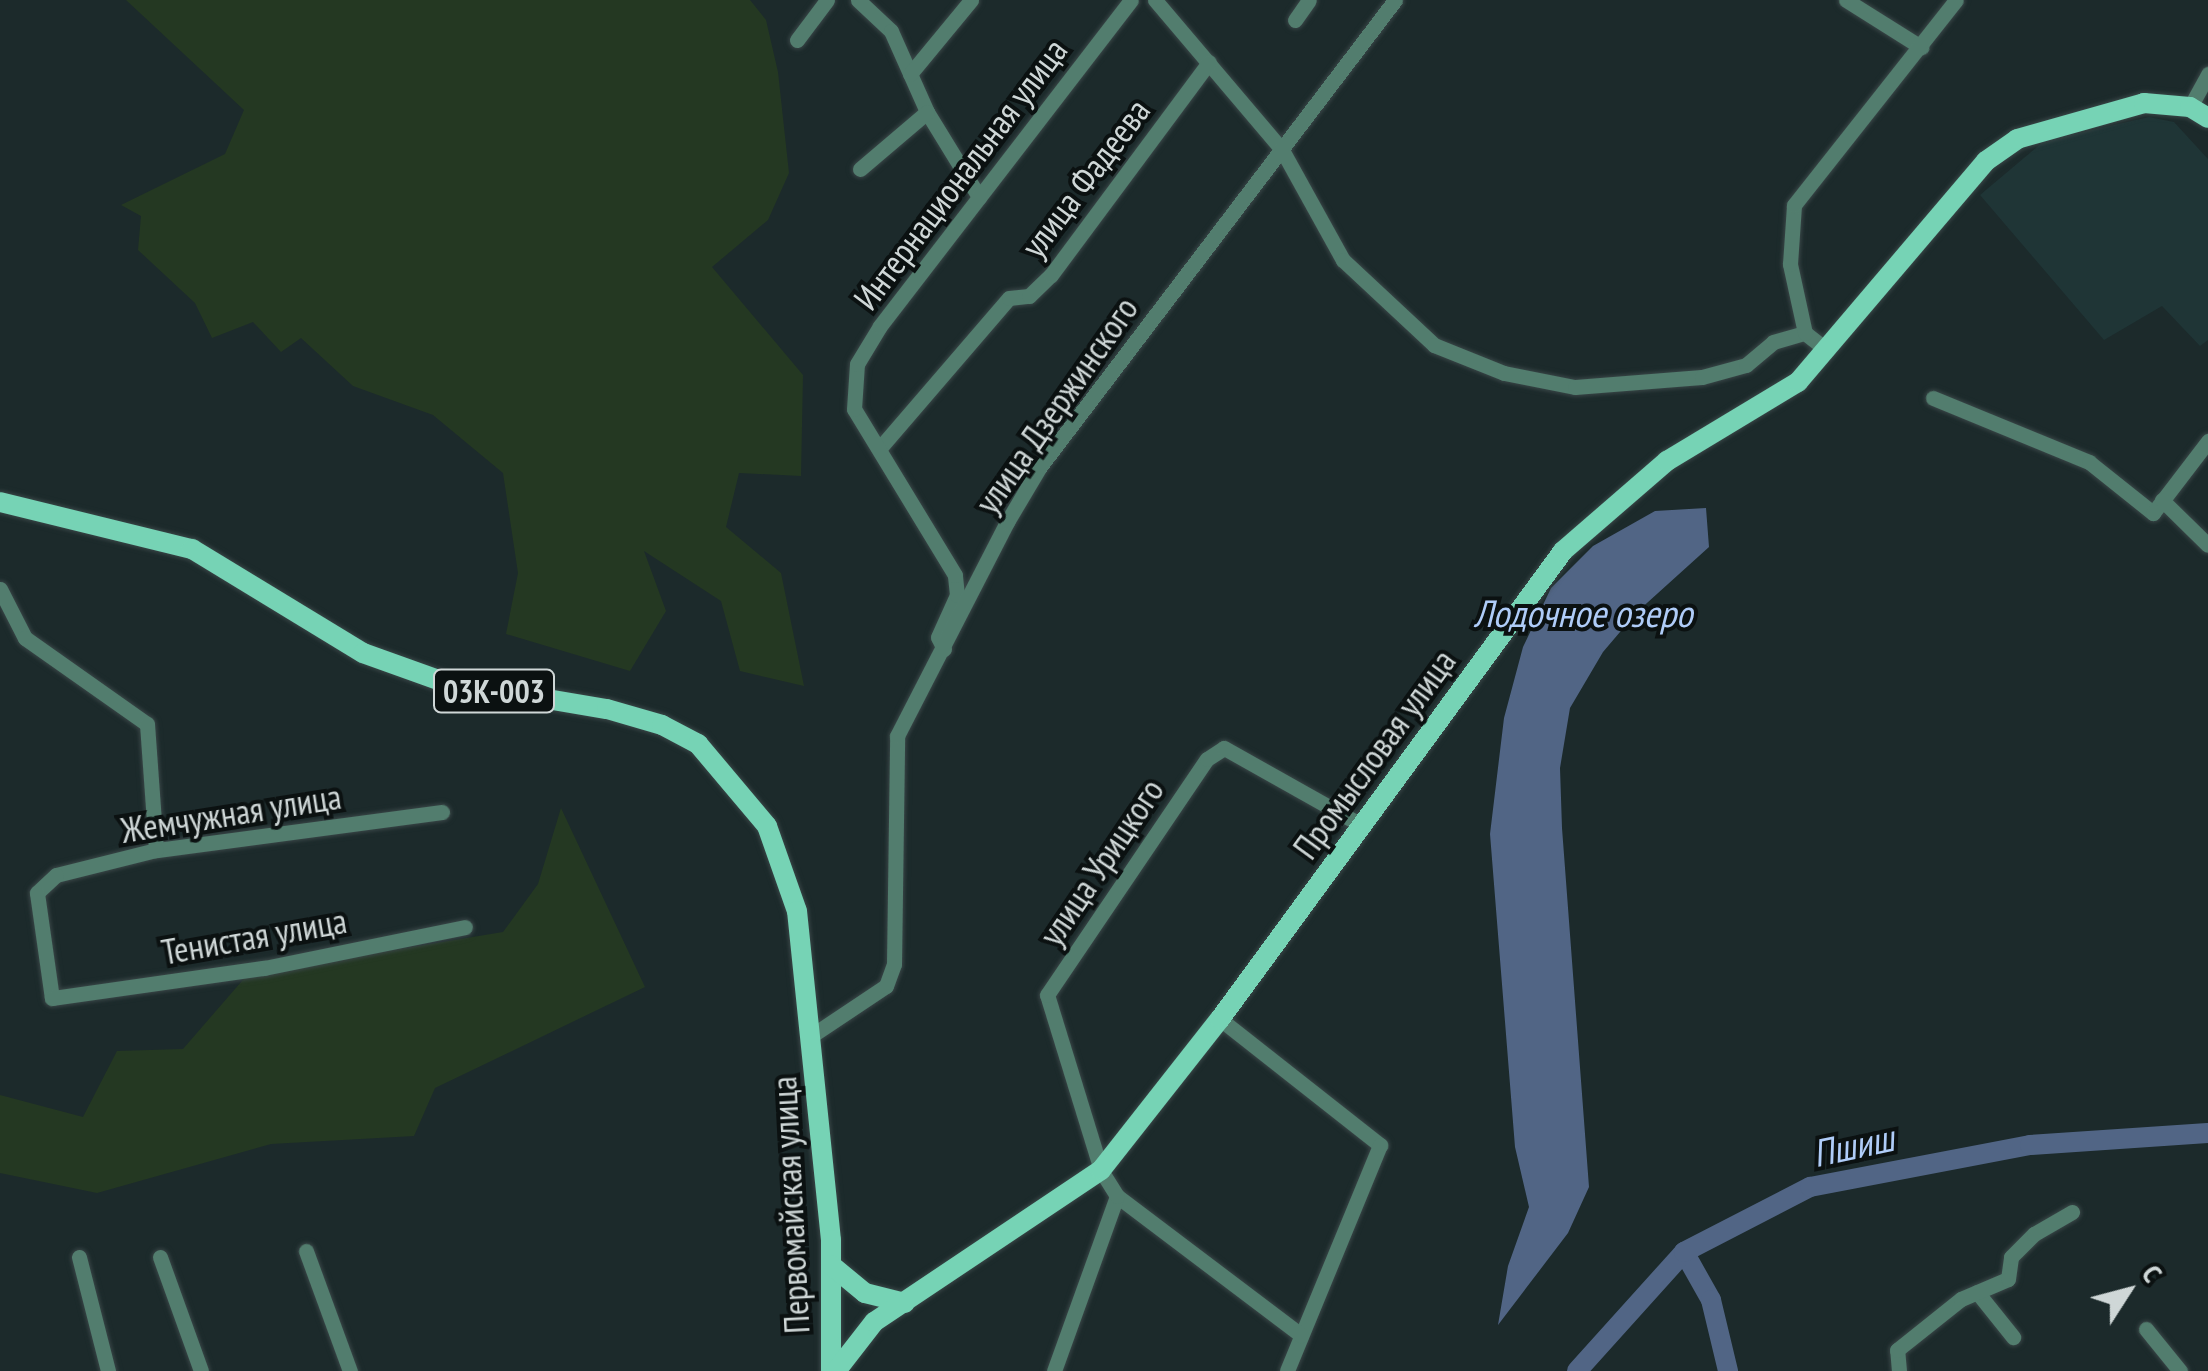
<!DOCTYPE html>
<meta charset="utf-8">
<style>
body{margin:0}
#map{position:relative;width:2208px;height:1371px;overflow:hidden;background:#1c2a2b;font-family:"PT Sans Narrow",sans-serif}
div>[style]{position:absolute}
.built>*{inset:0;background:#1f3536}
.green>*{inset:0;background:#243822}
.water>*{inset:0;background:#516585}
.river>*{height:20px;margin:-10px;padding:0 10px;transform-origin:10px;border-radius:10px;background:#516585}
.roads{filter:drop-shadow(0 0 2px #394647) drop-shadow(0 0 2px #394647)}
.minor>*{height:15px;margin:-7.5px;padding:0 7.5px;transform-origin:7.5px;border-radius:7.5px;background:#527d6e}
.major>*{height:20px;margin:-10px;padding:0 10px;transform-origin:10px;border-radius:10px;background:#76d3b5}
span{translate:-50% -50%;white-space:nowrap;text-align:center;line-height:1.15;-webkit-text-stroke:8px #0b1111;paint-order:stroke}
.shield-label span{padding:2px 8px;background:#0b1111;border:2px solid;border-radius:8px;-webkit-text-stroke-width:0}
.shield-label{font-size:32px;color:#cfd7d7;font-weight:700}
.street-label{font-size:35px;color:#cfd7d7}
.water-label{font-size:38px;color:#afccf8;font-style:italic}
.north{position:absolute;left:2078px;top:1241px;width:100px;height:100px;-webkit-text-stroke:8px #0b1111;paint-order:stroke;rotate:54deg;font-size:28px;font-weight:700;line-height:40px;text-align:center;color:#cfd7d7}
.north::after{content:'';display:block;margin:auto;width:35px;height:45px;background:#cfd7d7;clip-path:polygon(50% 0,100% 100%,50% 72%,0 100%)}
</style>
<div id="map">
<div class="built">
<div style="clip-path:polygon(2149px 117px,2174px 122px,2208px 159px,2208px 340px,2200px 346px,2162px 306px,2104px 340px,1980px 195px,2044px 141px)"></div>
</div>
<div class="green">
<div style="clip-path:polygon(126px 0,750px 0,766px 20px,778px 72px,789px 173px,768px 220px,712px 267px,803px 375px,801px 476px,739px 473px,726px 527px,781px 573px,804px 686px,740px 671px,721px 601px,644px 551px,666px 611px,630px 671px,506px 634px,518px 573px,503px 473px,433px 415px,353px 386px,301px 338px,281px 352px,253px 322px,212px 338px,195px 303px,138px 250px,141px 216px,121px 205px,225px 154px,244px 110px)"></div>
<div style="clip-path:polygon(561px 808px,645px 987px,435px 1088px,414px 1136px,271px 1144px,97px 1193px,0 1173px,0 1095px,83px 1117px,117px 1051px,183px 1049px,248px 974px,503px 932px,538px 884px)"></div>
</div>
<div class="water">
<div style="clip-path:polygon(1706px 508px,1709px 547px,1637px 612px,1603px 652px,1570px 708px,1560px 768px,1562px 828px,1589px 1187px,1568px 1233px,1498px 1325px,1508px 1266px,1529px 1207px,1515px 1147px,1490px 834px,1504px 718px,1523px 647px,1551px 588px,1593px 546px,1655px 511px)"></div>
</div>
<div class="river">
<div style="left:1684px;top:1252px;width:55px;rotate:60.6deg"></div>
<div style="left:1711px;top:1300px;width:73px;rotate:76.5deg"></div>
<div style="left:1577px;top:1371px;width:160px;rotate:-48deg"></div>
<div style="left:1684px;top:1252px;width:142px;rotate:-27.3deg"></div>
<div style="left:1810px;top:1187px;width:224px;rotate:-10.8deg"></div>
<div style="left:2030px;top:1145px;width:178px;rotate:-3.9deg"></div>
</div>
<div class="roads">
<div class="minor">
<div style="left:858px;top:0;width:45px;rotate:43.2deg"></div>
<div style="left:891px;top:31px;width:89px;rotate:66deg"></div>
<div style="left:927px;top:112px;width:100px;rotate:58.5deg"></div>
<div style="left:1155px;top:0;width:197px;rotate:49.7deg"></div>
<div style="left:1282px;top:150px;width:126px;rotate:61deg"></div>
<div style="left:1343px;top:260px;width:125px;rotate:43deg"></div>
<div style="left:1434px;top:345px;width:75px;rotate:21.8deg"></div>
<div style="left:1504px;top:373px;width:72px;rotate:11.2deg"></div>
<div style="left:1575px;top:387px;width:127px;rotate:-4.5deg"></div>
<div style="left:1702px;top:377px;width:46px;rotate:-15.3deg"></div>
<div style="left:1746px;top:365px;width:35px;rotate:-40deg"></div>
<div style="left:1773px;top:342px;width:33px;rotate:-16deg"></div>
<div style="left:1805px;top:333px;width:28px;rotate:38deg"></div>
<div style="left:1846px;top:0;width:89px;rotate:32.1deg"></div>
<div style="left:1295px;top:20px;width:24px;rotate:-55deg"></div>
<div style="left:797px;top:40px;width:50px;rotate:-53.1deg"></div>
<div style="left:910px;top:74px;width:96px;rotate:-50.5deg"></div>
<div style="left:2190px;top:107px;width:38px;rotate:-61deg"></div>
<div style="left:860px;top:169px;width:88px;rotate:-40.4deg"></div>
<div style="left:1805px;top:333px;width:71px;rotate:-102.3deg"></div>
<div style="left:1790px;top:264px;width:59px;rotate:-86.1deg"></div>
<div style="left:1794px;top:205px;width:261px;rotate:-51.7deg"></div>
<div style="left:1933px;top:398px;width:169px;rotate:22.3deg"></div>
<div style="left:2089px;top:462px;width:82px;rotate:38.6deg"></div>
<div style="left:2153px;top:513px;width:91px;rotate:-52.6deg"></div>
<div style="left:879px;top:449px;width:199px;rotate:-49.3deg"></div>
<div style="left:1009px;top:298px;width:20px;rotate:-6deg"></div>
<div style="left:1029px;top:296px;width:30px;rotate:-44deg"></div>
<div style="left:1051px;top:275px;width:265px;rotate:-53.4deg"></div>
<div style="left:2162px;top:500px;width:64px;rotate:44.4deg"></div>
<div style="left:0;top:589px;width:55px;rotate:63deg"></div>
<div style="left:25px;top:638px;width:149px;rotate:35.2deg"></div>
<div style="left:147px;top:724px;width:126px;rotate:85.9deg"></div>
<div style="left:944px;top:649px;width:13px;rotate:-117deg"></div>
<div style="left:938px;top:637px;width:46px;rotate:-65.7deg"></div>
<div style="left:957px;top:595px;width:20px;rotate:-96deg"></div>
<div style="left:955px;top:575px;width:194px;rotate:-121.3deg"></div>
<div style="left:854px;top:409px;width:45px;rotate:-86.2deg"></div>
<div style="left:857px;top:364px;width:44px;rotate:-58.8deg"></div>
<div style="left:880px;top:326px;width:411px;rotate:-52.4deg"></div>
<div style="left:442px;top:812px;width:289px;rotate:172.4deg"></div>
<div style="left:156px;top:850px;width:103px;rotate:166deg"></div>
<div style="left:56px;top:875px;width:26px;rotate:137deg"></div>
<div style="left:37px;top:893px;width:106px;rotate:81.9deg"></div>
<div style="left:52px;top:998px;width:214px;rotate:-8.1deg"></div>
<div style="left:264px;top:968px;width:205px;rotate:-11.5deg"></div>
<div style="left:1220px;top:1019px;width:204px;rotate:38.2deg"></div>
<div style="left:1380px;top:1145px;width:244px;rotate:112.4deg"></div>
<div style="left:811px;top:1036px;width:90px;rotate:-33.7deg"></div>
<div style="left:886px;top:986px;width:23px;rotate:-70deg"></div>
<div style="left:894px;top:964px;width:228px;rotate:-89.2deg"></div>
<div style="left:897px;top:736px;width:241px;rotate:-62.8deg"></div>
<div style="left:1007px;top:522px;width:63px;rotate:-59.3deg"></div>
<div style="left:1039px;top:468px;width:588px;rotate:-52.74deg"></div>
<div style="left:1117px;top:1196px;width:231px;rotate:37.1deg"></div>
<div style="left:306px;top:1251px;width:128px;rotate:69.9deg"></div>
<div style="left:79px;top:1257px;width:118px;rotate:75.7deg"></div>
<div style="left:160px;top:1257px;width:121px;rotate:70.2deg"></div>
<div style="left:1977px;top:1292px;width:58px;rotate:51.3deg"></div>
<div style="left:2146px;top:1329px;width:54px;rotate:51deg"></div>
<div style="left:1054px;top:1371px;width:186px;rotate:-70.2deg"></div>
<div style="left:1117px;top:1196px;width:31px;rotate:-122deg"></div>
<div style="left:1101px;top:1170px;width:183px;rotate:-107.1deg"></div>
<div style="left:1047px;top:995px;width:285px;rotate:-55.9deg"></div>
<div style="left:1207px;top:759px;width:20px;rotate:-33deg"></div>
<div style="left:1224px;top:748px;width:159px;rotate:29.3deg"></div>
<div style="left:1899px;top:1371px;width:21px;rotate:-95deg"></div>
<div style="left:1897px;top:1350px;width:82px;rotate:-38.6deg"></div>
<div style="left:1961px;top:1299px;width:51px;rotate:-23.1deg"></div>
<div style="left:2008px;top:1279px;width:22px;rotate:-82deg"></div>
<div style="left:2011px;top:1257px;width:33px;rotate:-45deg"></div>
<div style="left:2034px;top:1234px;width:44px;rotate:-30.1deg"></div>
</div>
<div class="major">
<div style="left:0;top:502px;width:198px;rotate:13.8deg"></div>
<div style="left:192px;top:549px;width:200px;rotate:31.3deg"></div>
<div style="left:363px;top:653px;width:83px;rotate:19.7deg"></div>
<div style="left:441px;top:681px;width:168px;rotate:9.6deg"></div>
<div style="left:607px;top:709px;width:57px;rotate:16.2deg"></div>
<div style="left:662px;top:725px;width:41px;rotate:27.8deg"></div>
<div style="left:698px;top:744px;width:107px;rotate:49.9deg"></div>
<div style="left:767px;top:826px;width:90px;rotate:70.6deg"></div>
<div style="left:797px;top:911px;width:331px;rotate:84.1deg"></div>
<div style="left:831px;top:1240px;width:131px;rotate:90deg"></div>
<div style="left:831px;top:1265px;width:44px;rotate:39.5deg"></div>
<div style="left:865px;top:1293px;width:41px;rotate:14deg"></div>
<div style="left:836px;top:1371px;width:62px;rotate:-52.2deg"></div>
<div style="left:874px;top:1322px;width:273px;rotate:-33.8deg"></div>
<div style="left:1101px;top:1170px;width:192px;rotate:-51.8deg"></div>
<div style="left:1220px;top:1019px;width:580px;rotate:-53.76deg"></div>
<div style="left:1563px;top:551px;width:138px;rotate:-40.9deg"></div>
<div style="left:1667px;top:461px;width:153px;rotate:-31.1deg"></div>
<div style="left:1798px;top:382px;width:290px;rotate:-49.6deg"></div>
<div style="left:1986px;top:161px;width:38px;rotate:-35deg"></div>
<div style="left:2017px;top:139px;width:132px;rotate:-15.8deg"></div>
<div style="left:2144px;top:103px;width:46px;rotate:5deg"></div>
<div style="left:2190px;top:107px;width:21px;rotate:31deg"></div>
</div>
</div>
<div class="shield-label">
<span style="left:494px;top:691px">03К-003</span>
</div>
<div class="street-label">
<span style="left:960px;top:174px;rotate:-53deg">Интернациональная улица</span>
<span style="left:1085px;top:178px;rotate:-53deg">улица Фадеева</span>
<span style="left:1056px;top:405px;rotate:-55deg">улица Дзержинского</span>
<span style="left:1374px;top:754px;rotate:-54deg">Промысловая улица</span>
<span style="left:231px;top:813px;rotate:-9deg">Жемчужная улица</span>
<span style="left:1101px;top:862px;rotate:-56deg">улица Урицкого</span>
<span style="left:254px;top:936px;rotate:-10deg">Тенистая улица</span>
<span style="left:790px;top:1205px;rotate:-93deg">Первомайская улица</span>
</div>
<div class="water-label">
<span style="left:1583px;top:613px">Лодочное озеро</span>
<span style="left:1853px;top:1145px;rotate:-12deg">Пшиш</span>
</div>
<div class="north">С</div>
</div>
